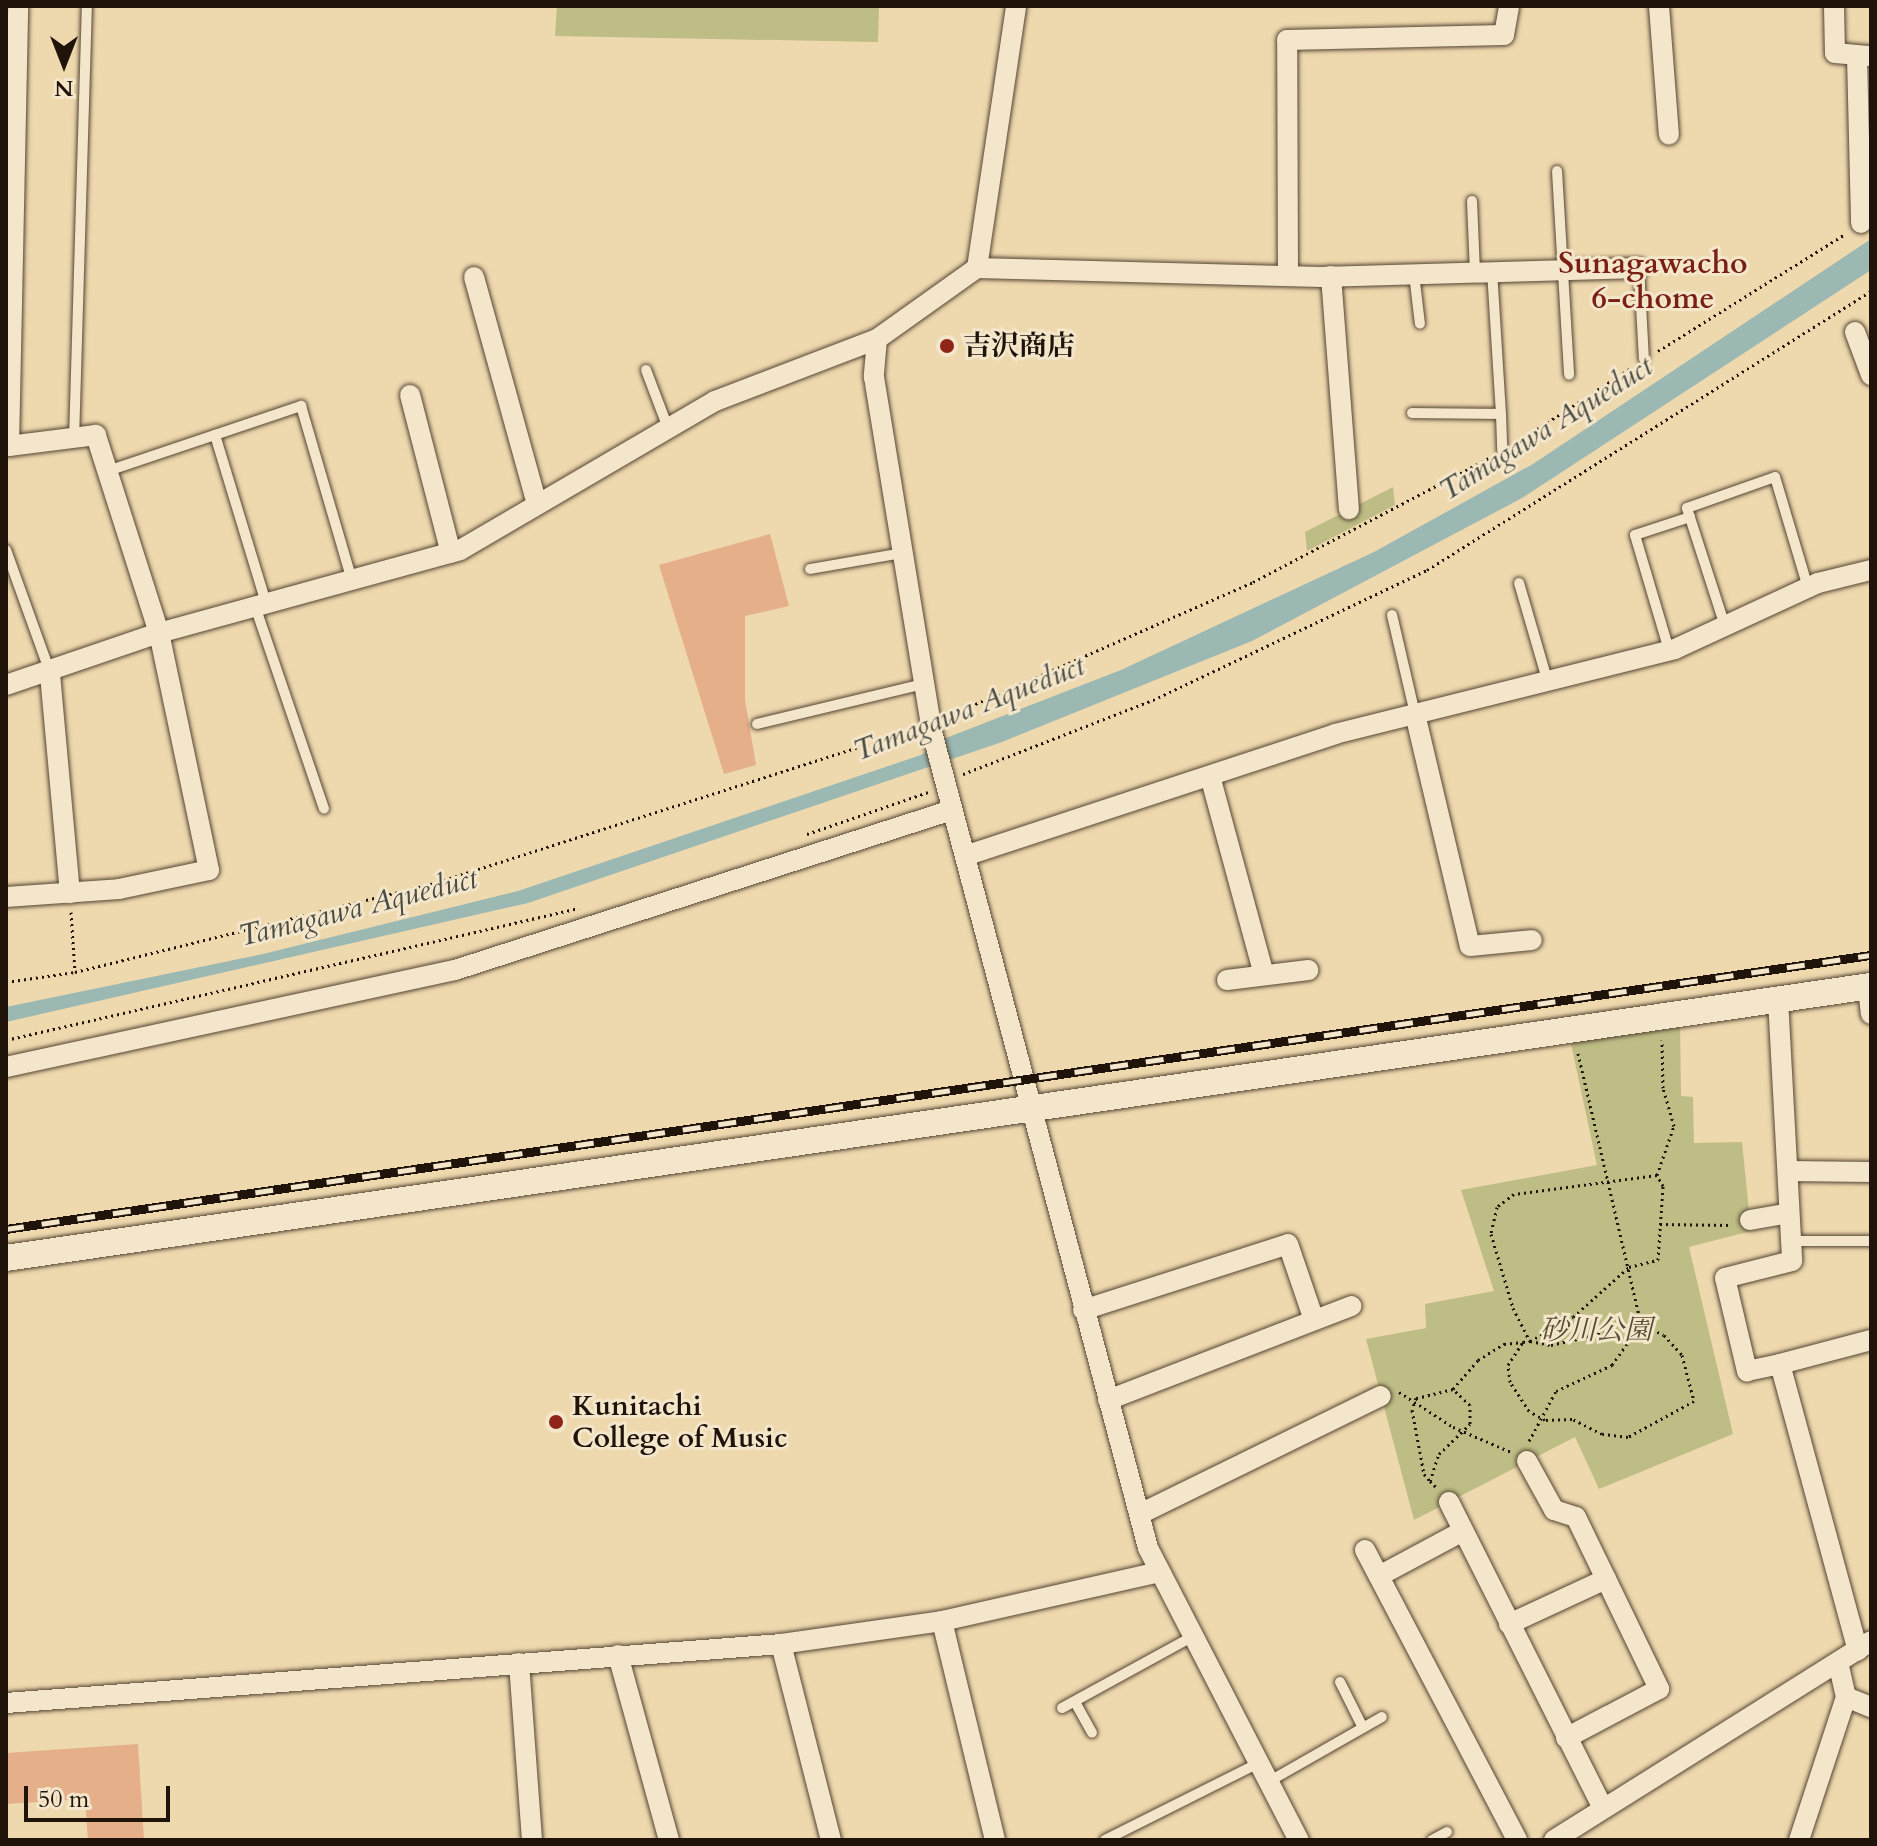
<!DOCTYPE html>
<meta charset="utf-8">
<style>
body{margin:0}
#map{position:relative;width:1877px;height:1846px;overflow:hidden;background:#eed8ae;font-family:Cardo,"Noto Serif JP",serif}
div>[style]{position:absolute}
.green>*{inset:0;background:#bebd86}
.water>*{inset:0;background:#9bb8b2}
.building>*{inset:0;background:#e4af89}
.path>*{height:3px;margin-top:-1.5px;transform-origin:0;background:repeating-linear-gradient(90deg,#20140a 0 2px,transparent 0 6px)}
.roads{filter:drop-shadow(0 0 2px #544533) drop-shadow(0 0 2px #544533)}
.lane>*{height:10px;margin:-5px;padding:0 5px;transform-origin:5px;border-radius:5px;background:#f4e6ca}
.street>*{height:20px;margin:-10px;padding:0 10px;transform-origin:10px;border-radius:10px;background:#f4e6ca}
.secondary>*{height:26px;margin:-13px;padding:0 13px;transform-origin:13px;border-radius:13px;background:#f4e6ca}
.rail>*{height:9px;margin-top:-4.5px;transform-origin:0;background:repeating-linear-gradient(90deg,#f4e6ca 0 18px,#20140a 0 36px);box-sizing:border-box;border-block:2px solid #20140a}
.dots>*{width:22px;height:22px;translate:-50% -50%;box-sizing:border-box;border:4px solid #f4e6ca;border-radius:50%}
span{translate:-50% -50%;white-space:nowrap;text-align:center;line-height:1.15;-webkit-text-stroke:6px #f4e6ca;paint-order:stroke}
.poi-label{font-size:28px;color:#20140a;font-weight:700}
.left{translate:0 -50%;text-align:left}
.park-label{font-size:28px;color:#574f35;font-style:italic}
.neighbourhood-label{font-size:30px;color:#7a1f14;font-weight:700}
.water-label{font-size:30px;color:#4b4d45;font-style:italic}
.frame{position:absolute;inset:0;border:8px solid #20140a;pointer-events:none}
.north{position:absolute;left:24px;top:24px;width:80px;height:80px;-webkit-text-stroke:6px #f4e6ca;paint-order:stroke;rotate:180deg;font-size:22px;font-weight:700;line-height:32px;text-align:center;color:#20140a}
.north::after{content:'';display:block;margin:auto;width:28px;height:36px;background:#20140a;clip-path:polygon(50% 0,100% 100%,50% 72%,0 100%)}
.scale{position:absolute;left:24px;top:1786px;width:146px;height:36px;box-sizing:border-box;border:4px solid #20140a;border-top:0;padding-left:10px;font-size:24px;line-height:28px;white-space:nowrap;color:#20140a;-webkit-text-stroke:6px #f4e6ca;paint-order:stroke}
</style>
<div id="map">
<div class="green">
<div style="clip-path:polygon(557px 6px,879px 6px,878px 42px,555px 36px)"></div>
<div style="clip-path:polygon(1393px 487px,1395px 505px,1307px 551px,1305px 532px)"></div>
<div style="clip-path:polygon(1680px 1021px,1681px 1096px,1693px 1097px,1694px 1143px,1742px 1142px,1751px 1231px,1689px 1247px,1733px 1434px,1599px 1489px,1575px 1437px,1414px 1520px,1366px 1339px,1426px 1328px,1425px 1304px,1494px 1291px,1461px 1190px,1597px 1165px,1570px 1039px)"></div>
</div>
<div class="water">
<div style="clip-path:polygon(1871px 239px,1871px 270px,1522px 498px,1252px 641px,1002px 742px,528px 903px,6px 1022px,6px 1007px,263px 954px,518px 891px,921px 755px,946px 738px,1121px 670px,1374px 552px,1533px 464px)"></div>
</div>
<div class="building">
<div style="clip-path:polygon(770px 534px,789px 606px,745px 616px,745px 700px,756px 765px,724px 774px,659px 565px)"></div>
<div style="clip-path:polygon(138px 1744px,144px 1840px,88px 1840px,85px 1799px,6px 1804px,6px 1753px)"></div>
</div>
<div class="path">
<div style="left:1658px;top:351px;width:221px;rotate:-32deg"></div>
<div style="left:1517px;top:442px;width:136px;rotate:-33deg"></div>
<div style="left:948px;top:716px;width:333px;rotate:-23.7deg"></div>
<div style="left:1253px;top:582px;width:267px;rotate:-27.7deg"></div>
<div style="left:963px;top:774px;width:204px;rotate:-21.3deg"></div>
<div style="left:1153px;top:700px;width:303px;rotate:-25.4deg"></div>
<div style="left:1427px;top:570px;width:524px;rotate:-32.14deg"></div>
<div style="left:807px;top:834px;width:128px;rotate:-19.1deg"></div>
<div style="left:71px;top:912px;width:60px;rotate:86.2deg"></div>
<div style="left:6px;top:982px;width:70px;rotate:-8.2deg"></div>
<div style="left:75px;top:972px;width:374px;rotate:-13.9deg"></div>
<div style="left:438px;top:882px;width:497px;rotate:-17.8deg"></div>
<div style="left:6px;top:1040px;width:588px;rotate:-12.97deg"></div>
<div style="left:1657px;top:1175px;width:52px;rotate:-70.9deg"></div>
<div style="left:1674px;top:1126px;width:40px;rotate:-106deg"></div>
<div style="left:1663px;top:1088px;width:48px;rotate:-91.2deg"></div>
<div style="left:1660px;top:1224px;width:71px;rotate:0.8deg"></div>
<div style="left:1453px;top:1389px;width:38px;rotate:-49deg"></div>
<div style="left:1478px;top:1360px;width:31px;rotate:-32deg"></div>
<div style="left:1504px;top:1344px;width:19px;rotate:-6deg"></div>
<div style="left:1523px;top:1342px;width:7px;rotate:-8deg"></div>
<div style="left:1530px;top:1341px;width:49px;rotate:-29.2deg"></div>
<div style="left:1573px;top:1317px;width:75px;rotate:-41.8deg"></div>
<div style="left:1629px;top:1267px;width:30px;rotate:-14deg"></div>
<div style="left:1658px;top:1260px;width:74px;rotate:-86.1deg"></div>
<div style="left:1663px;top:1186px;width:13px;rotate:-119deg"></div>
<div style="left:1657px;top:1175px;width:144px;rotate:172.4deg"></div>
<div style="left:1514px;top:1194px;width:21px;rotate:143deg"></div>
<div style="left:1497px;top:1207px;width:28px;rotate:103deg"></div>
<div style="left:1491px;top:1234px;width:77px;rotate:73.4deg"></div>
<div style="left:1513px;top:1308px;width:37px;rotate:63deg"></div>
<div style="left:1530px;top:1341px;width:21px;rotate:11deg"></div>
<div style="left:1551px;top:1345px;width:92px;rotate:-13.1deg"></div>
<div style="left:1641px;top:1324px;width:25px;rotate:26deg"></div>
<div style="left:1664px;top:1335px;width:27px;rotate:48deg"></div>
<div style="left:1682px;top:1355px;width:48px;rotate:75.4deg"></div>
<div style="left:1694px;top:1401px;width:75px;rotate:151.4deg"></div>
<div style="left:1628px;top:1437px;width:26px;rotate:-173deg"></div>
<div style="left:1602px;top:1434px;width:34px;rotate:-153deg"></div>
<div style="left:1572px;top:1419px;width:27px;rotate:178deg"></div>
<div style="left:1545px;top:1420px;width:18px;rotate:-151deg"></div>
<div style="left:1529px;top:1411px;width:35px;rotate:-123deg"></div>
<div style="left:1510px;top:1382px;width:17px;rotate:-97deg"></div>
<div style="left:1508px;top:1365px;width:27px;rotate:-57deg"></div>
<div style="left:1399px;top:1392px;width:64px;rotate:32.9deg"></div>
<div style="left:1453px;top:1427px;width:63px;rotate:23.3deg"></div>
<div style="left:1529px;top:1441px;width:57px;rotate:-61.6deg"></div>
<div style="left:1556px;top:1391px;width:62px;rotate:-24.9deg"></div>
<div style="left:1612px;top:1365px;width:50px;rotate:-54.7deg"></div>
<div style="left:1641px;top:1324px;width:278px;rotate:-103.1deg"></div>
<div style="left:1430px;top:1481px;width:28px;rotate:-72deg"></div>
<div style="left:1439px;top:1454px;width:43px;rotate:-44.1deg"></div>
<div style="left:1470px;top:1424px;width:19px;rotate:-90deg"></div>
<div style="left:1470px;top:1405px;width:23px;rotate:-137deg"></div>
<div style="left:1453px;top:1389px;width:38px;rotate:166deg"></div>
<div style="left:1416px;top:1398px;width:13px;rotate:108deg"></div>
<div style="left:1412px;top:1410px;width:65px;rotate:79.4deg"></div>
<div style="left:1424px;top:1474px;width:9px;rotate:49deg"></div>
<div style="left:1430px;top:1481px;width:8px;rotate:45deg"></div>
</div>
<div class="roads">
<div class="lane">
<div style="left:1557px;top:171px;width:204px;rotate:86.6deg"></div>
<div style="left:1472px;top:201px;width:72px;rotate:87.6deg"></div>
<div style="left:1639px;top:268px;width:91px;rotate:86.9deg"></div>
<div style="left:1414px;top:274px;width:50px;rotate:83.2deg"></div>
<div style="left:646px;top:370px;width:62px;rotate:69.2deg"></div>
<div style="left:1412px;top:413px;width:89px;rotate:0.6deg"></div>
<div style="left:1501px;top:414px;width:142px;rotate:-93.6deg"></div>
<div style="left:1501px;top:414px;width:37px;rotate:88deg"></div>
<div style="left:215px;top:435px;width:176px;rotate:73.1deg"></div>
<div style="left:74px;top:440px;width:434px;rotate:-88.3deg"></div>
<div style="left:108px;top:471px;width:204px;rotate:-18.6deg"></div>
<div style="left:301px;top:406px;width:181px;rotate:73.7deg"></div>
<div style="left:6px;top:550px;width:130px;rotate:70.2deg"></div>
<div style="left:810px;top:569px;width:94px;rotate:-9.8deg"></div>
<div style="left:1519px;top:583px;width:104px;rotate:73.8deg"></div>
<div style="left:255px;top:606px;width:214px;rotate:71.2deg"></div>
<div style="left:1392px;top:615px;width:102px;rotate:76.9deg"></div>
<div style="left:1725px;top:626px;width:124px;rotate:-107.9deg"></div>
<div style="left:1687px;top:508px;width:93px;rotate:-19.4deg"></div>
<div style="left:1775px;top:477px;width:116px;rotate:73.4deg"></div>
<div style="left:1669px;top:650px;width:120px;rotate:-106.5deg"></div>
<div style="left:1635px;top:535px;width:58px;rotate:-18.1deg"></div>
<div style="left:757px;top:724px;width:171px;rotate:-13.5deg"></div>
<div style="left:1790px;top:1241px;width:81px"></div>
<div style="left:1340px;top:1682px;width:51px;rotate:63.4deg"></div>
<div style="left:1075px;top:1702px;width:35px;rotate:61deg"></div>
<div style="left:1062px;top:1708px;width:146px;rotate:-28.7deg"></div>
<div style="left:1268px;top:1782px;width:131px;rotate:-29.7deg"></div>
<div style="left:1105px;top:1840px;width:170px;rotate:-26.6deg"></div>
<div style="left:1432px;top:1840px;width:17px;rotate:-28deg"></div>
</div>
<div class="street">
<div style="left:1659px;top:6px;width:129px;rotate:85.6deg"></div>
<div style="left:1834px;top:6px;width:47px;rotate:88.8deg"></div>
<div style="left:1835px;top:53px;width:33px;rotate:5deg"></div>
<div style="left:1857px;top:56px;width:167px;rotate:88.6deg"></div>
<div style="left:977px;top:268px;width:265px;rotate:-81.5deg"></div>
<div style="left:1288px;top:276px;width:236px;rotate:-90.2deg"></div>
<div style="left:1287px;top:40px;width:217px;rotate:-1.3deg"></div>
<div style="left:1504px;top:35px;width:29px;rotate:-80deg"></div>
<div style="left:1331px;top:276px;width:234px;rotate:85.6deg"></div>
<div style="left:474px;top:277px;width:236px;rotate:74.5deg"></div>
<div style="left:1855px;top:332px;width:46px;rotate:69.6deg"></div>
<div style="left:877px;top:339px;width:38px;rotate:95deg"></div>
<div style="left:874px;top:377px;width:360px;rotate:80.7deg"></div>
<div style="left:932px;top:732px;width:844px;rotate:75.17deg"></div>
<div style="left:1148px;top:1548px;width:329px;rotate:62.7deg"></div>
<div style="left:410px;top:395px;width:163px;rotate:75.5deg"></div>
<div style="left:50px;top:674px;width:220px;rotate:84.8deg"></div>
<div style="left:6px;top:685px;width:162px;rotate:-18.8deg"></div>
<div style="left:159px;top:633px;width:312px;rotate:-15.4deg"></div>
<div style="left:460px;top:550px;width:295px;rotate:-30.3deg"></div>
<div style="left:715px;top:401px;width:173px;rotate:-20.9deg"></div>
<div style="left:877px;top:339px;width:123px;rotate:-35.4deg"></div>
<div style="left:977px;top:268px;width:344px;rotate:1.5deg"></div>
<div style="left:1321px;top:277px;width:318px;rotate:-1.6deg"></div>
<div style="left:1415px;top:714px;width:238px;rotate:76.7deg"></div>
<div style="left:1470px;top:946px;width:62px;rotate:-5.5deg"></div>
<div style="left:1210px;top:776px;width:206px;rotate:74.8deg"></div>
<div style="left:965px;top:856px;width:390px;rotate:-18.2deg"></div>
<div style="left:1335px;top:734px;width:350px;rotate:-14deg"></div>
<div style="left:1675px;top:649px;width:157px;rotate:-24.8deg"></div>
<div style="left:1818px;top:583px;width:55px;rotate:-13.8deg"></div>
<div style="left:6px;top:897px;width:113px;rotate:-4deg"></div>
<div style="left:119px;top:889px;width:92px;rotate:-11.9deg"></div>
<div style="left:209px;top:870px;width:242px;rotate:-101.9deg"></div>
<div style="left:159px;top:633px;width:208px;rotate:-107.7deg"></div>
<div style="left:96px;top:435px;width:88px;rotate:172.8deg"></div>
<div style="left:9px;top:446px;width:440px;rotate:-88.8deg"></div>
<div style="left:1227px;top:980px;width:82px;rotate:-7deg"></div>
<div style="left:1868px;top:987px;width:27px;rotate:84deg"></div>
<div style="left:1778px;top:999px;width:262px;rotate:86.9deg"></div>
<div style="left:1792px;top:1261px;width:69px;rotate:165.8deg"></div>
<div style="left:1725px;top:1278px;width:96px;rotate:76.7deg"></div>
<div style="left:1747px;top:1371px;width:34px;rotate:-12deg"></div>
<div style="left:1780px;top:1364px;width:297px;rotate:74.8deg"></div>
<div style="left:6px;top:1067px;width:459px;rotate:-12.2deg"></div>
<div style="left:455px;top:970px;width:522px;rotate:-17.85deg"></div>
<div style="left:1788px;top:1171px;width:83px;rotate:0.7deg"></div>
<div style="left:1750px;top:1220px;width:39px;rotate:-10deg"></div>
<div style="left:1083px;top:1310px;width:215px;rotate:-17.8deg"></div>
<div style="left:1288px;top:1244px;width:80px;rotate:71.1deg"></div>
<div style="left:1780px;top:1364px;width:94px;rotate:-14.8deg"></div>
<div style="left:1108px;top:1400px;width:261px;rotate:-21.1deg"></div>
<div style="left:1527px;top:1461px;width:56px;rotate:61.1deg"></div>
<div style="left:1554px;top:1510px;width:23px;rotate:18deg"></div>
<div style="left:1576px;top:1517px;width:191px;rotate:64.2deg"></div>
<div style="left:1659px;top:1689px;width:105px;rotate:152.2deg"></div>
<div style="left:1449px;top:1502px;width:343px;rotate:63.3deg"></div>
<div style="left:1140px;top:1514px;width:268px;rotate:-26.1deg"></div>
<div style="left:1365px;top:1550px;width:327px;rotate:62.3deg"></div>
<div style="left:1379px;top:1576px;width:95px;rotate:-28.2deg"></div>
<div style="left:942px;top:1621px;width:225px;rotate:76.4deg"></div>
<div style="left:1509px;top:1624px;width:107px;rotate:-24.9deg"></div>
<div style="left:781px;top:1644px;width:202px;rotate:75.7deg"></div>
<div style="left:618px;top:1655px;width:192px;rotate:74.6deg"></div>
<div style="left:519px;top:1663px;width:177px;rotate:85.8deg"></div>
<div style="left:1846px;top:1697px;width:27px;rotate:22deg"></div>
<div style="left:6px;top:1703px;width:777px;rotate:-4.35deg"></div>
<div style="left:781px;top:1644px;width:163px;rotate:-8.1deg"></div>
<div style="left:942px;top:1621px;width:218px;rotate:-12.7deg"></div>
<div style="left:1554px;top:1840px;width:374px;rotate:-32.1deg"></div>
<div style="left:1799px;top:1840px;width:151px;rotate:-71.8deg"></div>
<div style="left:1846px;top:1697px;width:32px;rotate:-103deg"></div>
</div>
<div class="secondary">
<div style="left:6px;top:1258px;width:1885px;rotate:-8.3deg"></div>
</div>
</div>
<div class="rail">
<div style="left:6px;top:1229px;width:1885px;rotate:-8.36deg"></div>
</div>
<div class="dots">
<div style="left:947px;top:346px;background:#8f2418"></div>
<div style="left:556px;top:1422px;background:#8f2418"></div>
</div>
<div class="poi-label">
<span class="left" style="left:963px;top:346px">吉沢商店</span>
<span class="left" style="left:572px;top:1422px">Kunitachi<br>College of Music</span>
</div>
<div class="park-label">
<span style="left:1596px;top:1330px">砂川公園</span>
</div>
<div class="neighbourhood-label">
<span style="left:1653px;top:281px">Sunagawacho<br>6-chome</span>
</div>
<div class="water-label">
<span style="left:1546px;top:429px;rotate:-32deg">Tamagawa Aqueduct</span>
<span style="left:969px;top:709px;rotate:-21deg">Tamagawa Aqueduct</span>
<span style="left:358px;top:908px;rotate:-14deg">Tamagawa Aqueduct</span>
</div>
<div class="frame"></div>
<div class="north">N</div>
<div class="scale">50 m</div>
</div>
